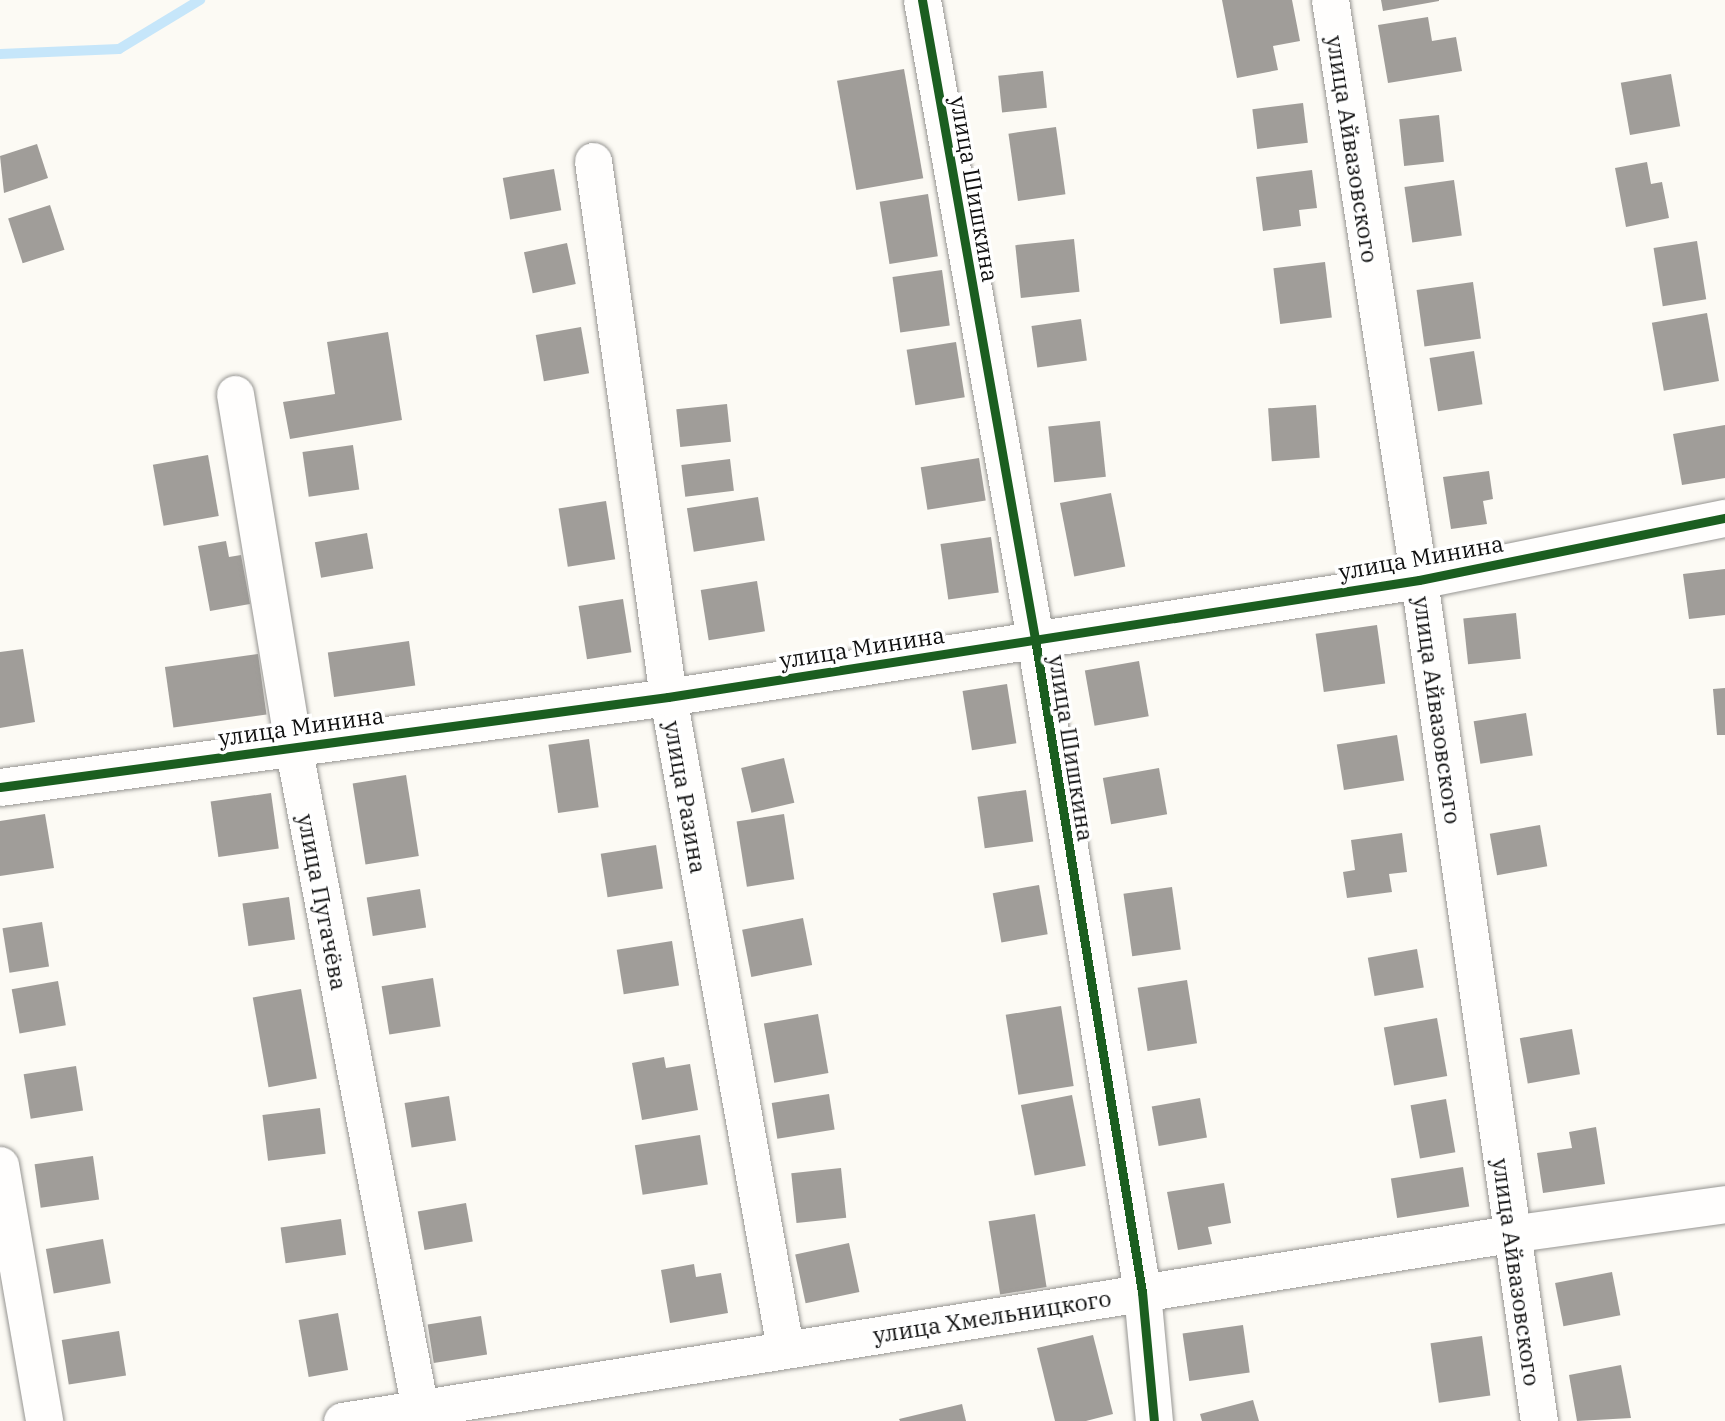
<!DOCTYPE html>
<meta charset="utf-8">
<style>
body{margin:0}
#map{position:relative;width:1725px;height:1421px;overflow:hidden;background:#fcfaf4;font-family:"IBM Plex Serif",serif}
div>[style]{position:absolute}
.stream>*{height:10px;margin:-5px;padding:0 5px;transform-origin:5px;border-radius:5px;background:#c6e6fa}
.building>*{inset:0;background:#a09d99;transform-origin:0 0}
.roads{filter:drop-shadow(0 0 2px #969592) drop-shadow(0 0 2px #969592)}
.minor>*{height:37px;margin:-18.5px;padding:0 18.5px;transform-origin:18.5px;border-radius:18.5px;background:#fffefd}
.cycleway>*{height:9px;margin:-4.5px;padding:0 4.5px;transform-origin:4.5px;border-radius:4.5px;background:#1b5e20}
span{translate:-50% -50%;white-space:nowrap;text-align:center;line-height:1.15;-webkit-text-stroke:7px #fff;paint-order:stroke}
.street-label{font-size:23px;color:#0f0f0f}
</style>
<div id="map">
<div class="stream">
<div style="left:0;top:54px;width:119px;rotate:-2.4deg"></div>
<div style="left:119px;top:49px;width:95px;rotate:-31.2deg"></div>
</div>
<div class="building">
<div style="clip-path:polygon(1222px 0,1292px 0,1300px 41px,1273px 46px,1278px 70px,1237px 78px)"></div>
<div style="clip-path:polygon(1381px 0,1439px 0,1439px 1px,1383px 11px)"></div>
<div style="clip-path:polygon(1428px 17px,1432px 41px,1456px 37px,1462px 71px,1388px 83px,1378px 25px)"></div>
<div style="left:904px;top:69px;width:111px;height:68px;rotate:80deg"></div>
<div style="left:1043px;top:71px;width:37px;height:45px;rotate:84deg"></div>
<div style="left:1671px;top:74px;width:53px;height:51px;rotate:80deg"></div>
<div style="left:1303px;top:103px;width:40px;height:51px;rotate:83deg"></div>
<div style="left:1439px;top:115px;width:47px;height:40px;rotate:84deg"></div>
<div style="left:1056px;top:127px;width:68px;height:48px;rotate:82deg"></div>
<div style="clip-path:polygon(37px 144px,48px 178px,4px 193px,0 156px)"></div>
<div style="clip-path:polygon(1647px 162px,1651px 184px,1662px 182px,1669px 218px,1626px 227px,1615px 168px)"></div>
<div style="left:554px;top:169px;width:42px;height:52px;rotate:80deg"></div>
<div style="clip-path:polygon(1312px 170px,1317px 208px,1299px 210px,1301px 226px,1263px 231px,1256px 177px)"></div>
<div style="left:1454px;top:180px;width:56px;height:50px;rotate:82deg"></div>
<div style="left:928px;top:194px;width:63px;height:49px;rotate:81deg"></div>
<div style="left:50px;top:205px;width:47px;height:44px;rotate:72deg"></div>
<div style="left:1074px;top:239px;width:53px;height:59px;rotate:84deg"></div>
<div style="left:1697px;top:241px;width:59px;height:44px;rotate:81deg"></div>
<div style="left:567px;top:243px;width:42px;height:44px;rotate:78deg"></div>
<div style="left:1325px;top:262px;width:56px;height:52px;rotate:83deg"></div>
<div style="left:942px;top:270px;width:56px;height:50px;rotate:82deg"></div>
<div style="left:1473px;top:282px;width:57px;height:57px;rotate:82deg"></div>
<div style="left:1707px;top:313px;width:69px;height:56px;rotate:80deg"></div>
<div style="left:1081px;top:319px;width:42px;height:50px;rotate:82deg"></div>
<div style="left:581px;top:327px;width:47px;height:46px;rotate:80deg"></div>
<div style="clip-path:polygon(388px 332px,402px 420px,290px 439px,283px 402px,335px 394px,327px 342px)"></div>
<div style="left:956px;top:342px;width:56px;height:50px;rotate:81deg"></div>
<div style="left:1474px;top:351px;width:54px;height:45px;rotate:81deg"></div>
<div style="left:727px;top:404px;width:38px;height:51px;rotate:84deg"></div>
<div style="left:1316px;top:405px;width:53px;height:48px;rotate:86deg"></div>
<div style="left:1100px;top:421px;width:56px;height:52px;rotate:84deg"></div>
<div style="clip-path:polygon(1725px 425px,1725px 478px,1682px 485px,1673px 434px)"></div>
<div style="left:353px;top:445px;width:45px;height:51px;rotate:82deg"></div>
<div style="left:208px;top:455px;width:62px;height:56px;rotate:80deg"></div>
<div style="left:979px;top:458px;width:43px;height:59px;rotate:81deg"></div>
<div style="left:730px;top:459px;width:32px;height:49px;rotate:83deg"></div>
<div style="clip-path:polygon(1489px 471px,1493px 499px,1483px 501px,1487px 524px,1451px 529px,1443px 477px)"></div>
<div style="left:1111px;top:493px;width:75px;height:52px;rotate:79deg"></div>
<div style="left:758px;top:497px;width:44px;height:72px;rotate:81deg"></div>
<div style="left:606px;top:501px;width:59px;height:48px;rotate:81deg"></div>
<div style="left:367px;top:533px;width:36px;height:53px;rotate:80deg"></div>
<div style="left:991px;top:537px;width:56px;height:51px;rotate:82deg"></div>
<div style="clip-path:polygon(226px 541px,229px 557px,241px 555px,250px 604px,210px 611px,198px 546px)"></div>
<div style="clip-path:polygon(1725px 569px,1725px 615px,1689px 619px,1683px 574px)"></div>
<div style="left:757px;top:581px;width:51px;height:57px;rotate:81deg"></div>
<div style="left:623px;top:599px;width:54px;height:45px;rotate:81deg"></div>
<div style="left:1516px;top:613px;width:46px;height:53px;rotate:84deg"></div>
<div style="left:1377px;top:625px;width:59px;height:62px;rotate:82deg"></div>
<div style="left:409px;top:641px;width:45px;height:82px;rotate:82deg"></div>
<div style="clip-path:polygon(23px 649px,35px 722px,0 728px,0 652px)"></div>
<div style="left:258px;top:654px;width:61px;height:94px;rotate:82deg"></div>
<div style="left:1139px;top:661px;width:56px;height:55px;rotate:80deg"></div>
<div style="left:1007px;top:684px;width:60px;height:45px;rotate:81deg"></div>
<div style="clip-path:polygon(1725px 688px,1725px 735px,1717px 735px,1713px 689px)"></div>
<div style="left:1526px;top:713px;width:43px;height:53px;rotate:81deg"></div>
<div style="left:1397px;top:735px;width:46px;height:61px;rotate:81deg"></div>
<div style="left:589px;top:739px;width:69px;height:41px;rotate:82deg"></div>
<div style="left:784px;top:758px;width:46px;height:44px;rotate:77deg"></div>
<div style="left:1159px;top:768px;width:47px;height:57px;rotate:80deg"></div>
<div style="left:406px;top:775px;width:82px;height:54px;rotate:81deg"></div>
<div style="left:1026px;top:790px;width:52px;height:49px;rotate:82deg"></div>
<div style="left:271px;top:793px;width:56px;height:61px;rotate:82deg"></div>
<div style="clip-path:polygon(45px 814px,54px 868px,0 876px,0 821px)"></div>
<div style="left:784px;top:814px;width:66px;height:48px;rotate:81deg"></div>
<div style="left:1540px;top:825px;width:42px;height:51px;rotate:80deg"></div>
<div style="clip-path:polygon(1402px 833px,1407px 872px,1389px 874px,1392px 892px,1347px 898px,1343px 872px,1355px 870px,1351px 840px)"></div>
<div style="left:656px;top:845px;width:44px;height:56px;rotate:81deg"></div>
<div style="left:1039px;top:885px;width:50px;height:47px;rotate:80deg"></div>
<div style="left:1172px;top:887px;width:63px;height:49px;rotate:82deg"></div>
<div style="left:420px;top:889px;width:39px;height:54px;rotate:81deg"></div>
<div style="left:289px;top:897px;width:43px;height:47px;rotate:82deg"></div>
<div style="left:803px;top:918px;width:48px;height:62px;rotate:79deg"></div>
<div style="left:42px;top:922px;width:45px;height:40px;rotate:81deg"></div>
<div style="left:672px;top:941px;width:45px;height:56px;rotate:81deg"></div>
<div style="left:1417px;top:949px;width:39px;height:50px;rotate:80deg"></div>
<div style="left:433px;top:978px;width:49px;height:52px;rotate:81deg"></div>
<div style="left:1187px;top:980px;width:64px;height:50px;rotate:81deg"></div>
<div style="left:58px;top:981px;width:45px;height:47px;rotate:80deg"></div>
<div style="left:301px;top:989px;width:91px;height:49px;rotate:80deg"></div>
<div style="left:1061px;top:1006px;width:81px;height:56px;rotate:81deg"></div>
<div style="left:818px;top:1014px;width:60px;height:55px;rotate:80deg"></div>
<div style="left:1437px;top:1018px;width:59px;height:54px;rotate:80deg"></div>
<div style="left:1572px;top:1029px;width:46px;height:53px;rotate:80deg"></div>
<div style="clip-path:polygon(664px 1057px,666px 1068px,690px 1064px,698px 1110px,642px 1120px,632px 1063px)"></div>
<div style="left:76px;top:1066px;width:45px;height:53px;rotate:81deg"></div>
<div style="left:829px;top:1094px;width:36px;height:58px;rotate:81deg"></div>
<div style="left:1072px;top:1095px;width:72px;height:52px;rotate:79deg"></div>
<div style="left:449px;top:1096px;width:45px;height:45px;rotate:81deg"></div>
<div style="left:1200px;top:1098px;width:40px;height:49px;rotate:80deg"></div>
<div style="left:1446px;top:1099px;width:54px;height:36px;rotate:80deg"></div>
<div style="left:320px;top:1108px;width:46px;height:58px;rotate:83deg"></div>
<div style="clip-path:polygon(1596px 1127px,1605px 1184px,1543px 1193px,1537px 1153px,1572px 1148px,1569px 1132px)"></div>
<div style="left:700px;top:1135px;width:50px;height:66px;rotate:81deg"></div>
<div style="left:93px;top:1156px;width:44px;height:59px;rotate:82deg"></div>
<div style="left:1463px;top:1167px;width:40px;height:73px;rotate:81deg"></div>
<div style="left:841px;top:1168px;width:50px;height:50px;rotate:84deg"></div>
<div style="clip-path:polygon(1224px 1183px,1231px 1223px,1208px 1227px,1212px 1244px,1178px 1250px,1167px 1192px)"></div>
<div style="left:466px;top:1203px;width:39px;height:49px;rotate:80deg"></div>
<div style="left:1035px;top:1214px;width:74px;height:47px;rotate:81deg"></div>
<div style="left:341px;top:1219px;width:36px;height:61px;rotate:82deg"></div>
<div style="left:103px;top:1239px;width:45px;height:58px;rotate:80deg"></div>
<div style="left:849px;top:1243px;width:50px;height:55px;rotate:78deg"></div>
<div style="clip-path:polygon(694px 1264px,696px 1277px,721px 1273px,728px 1313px,670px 1323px,661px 1270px)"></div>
<div style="left:1612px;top:1272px;width:44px;height:58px;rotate:79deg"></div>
<div style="left:338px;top:1313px;width:58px;height:40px;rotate:80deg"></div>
<div style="left:481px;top:1316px;width:39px;height:54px;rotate:81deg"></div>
<div style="left:1243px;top:1325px;width:48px;height:61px;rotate:82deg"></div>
<div style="left:119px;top:1331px;width:45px;height:58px;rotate:81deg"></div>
<div style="clip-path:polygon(1093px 1335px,1113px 1414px,1086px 1421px,1055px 1421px,1037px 1348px)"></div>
<div style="left:1482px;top:1336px;width:60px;height:52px;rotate:82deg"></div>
<div style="clip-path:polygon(1621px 1365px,1631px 1418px,1577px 1421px,1569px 1375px)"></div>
<div style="clip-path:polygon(1253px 1400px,1259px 1421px,1202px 1421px,1200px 1414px)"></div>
<div style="clip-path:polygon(962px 1404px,966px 1421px,900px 1421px,899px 1419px)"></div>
</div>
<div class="roads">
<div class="minor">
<div style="left:922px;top:0;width:649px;rotate:79.97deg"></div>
<div style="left:1035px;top:639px;width:662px;rotate:80.69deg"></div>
<div style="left:1142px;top:1292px;width:130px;rotate:84.7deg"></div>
<div style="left:1330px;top:0;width:587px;rotate:81.28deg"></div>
<div style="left:1419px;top:580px;width:850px;rotate:81.88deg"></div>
<div style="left:593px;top:161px;width:541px;rotate:82.03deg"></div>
<div style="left:668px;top:697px;width:661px;rotate:79.81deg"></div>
<div style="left:235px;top:394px;width:357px;rotate:80.6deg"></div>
<div style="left:293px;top:746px;width:675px;rotate:79.16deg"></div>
<div style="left:0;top:787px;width:674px;rotate:-7.67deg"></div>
<div style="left:668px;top:697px;width:760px;rotate:-8.86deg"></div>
<div style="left:1419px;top:580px;width:312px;rotate:-11.5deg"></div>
<div style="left:0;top:1165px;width:260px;rotate:80.2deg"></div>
<div style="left:342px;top:1421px;width:1183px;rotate:-9.1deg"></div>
<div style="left:1510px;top:1234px;width:217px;rotate:-7.9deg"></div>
</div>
</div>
<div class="cycleway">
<div style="left:922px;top:0;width:649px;rotate:79.97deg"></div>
<div style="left:1035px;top:639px;width:662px;rotate:80.69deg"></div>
<div style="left:1142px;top:1292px;width:130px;rotate:84.7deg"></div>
<div style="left:0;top:787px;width:674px;rotate:-7.67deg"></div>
<div style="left:668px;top:697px;width:760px;rotate:-8.86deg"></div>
<div style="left:1419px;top:580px;width:312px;rotate:-11.5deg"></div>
</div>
<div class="street-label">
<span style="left:1353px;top:149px;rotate:81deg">улица Айвазовского</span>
<span style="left:975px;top:189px;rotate:80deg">улица Шишкина</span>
<span style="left:1421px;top:557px;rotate:-10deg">улица Минина</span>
<span style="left:862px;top:647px;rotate:-9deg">улица Минина</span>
<span style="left:1438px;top:710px;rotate:82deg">улица Айвазовского</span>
<span style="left:301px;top:726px;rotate:-8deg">улица Минина</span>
<span style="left:1072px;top:748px;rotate:81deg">улица Шишкина</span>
<span style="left:686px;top:797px;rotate:80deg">улица Разина</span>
<span style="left:323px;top:902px;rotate:79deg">улица Пугачёва</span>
<span style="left:1517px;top:1272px;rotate:82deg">улица Айвазовского</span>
<span style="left:992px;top:1316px;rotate:-9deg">улица Хмельницкого</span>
</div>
</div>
